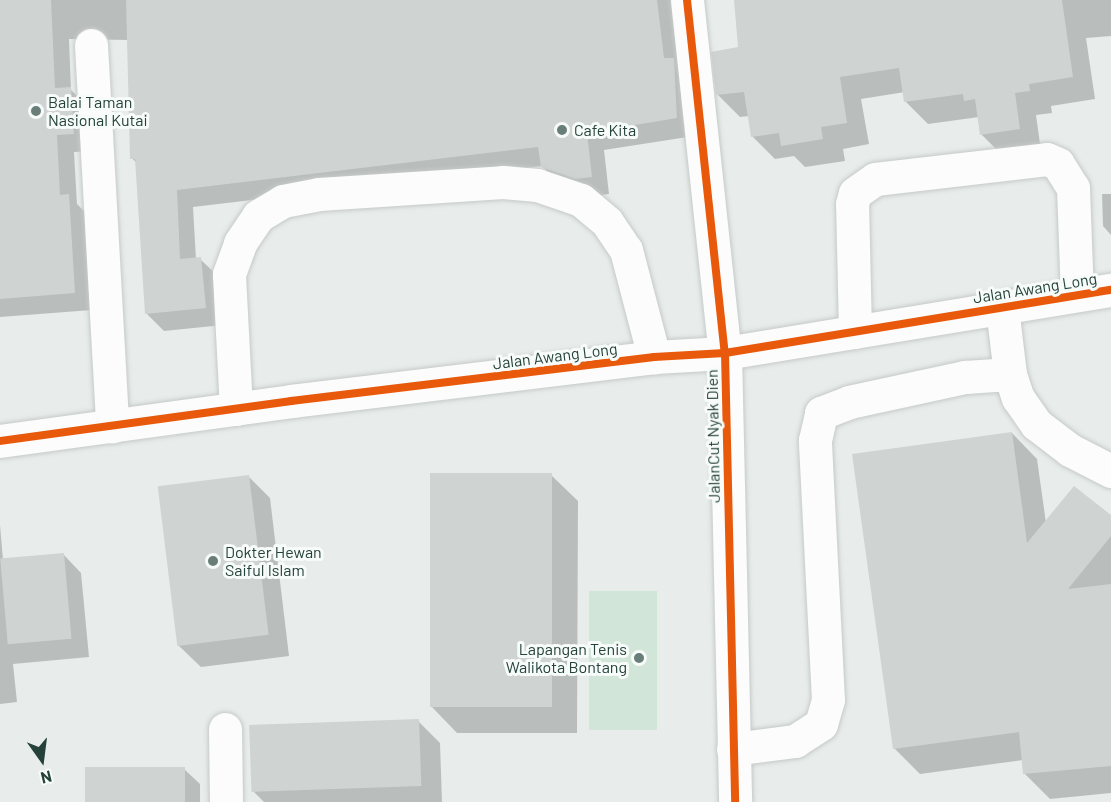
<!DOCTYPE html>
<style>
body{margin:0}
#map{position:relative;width:1111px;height:802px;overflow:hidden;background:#e8edeb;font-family:Barlow,sans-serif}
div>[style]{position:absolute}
.green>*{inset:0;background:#d1e6d8;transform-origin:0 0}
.shadow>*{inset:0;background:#0003}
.building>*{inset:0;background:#cfd4d2;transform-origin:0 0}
.roads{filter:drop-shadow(0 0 2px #c5cac8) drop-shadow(0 0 2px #c5cac8)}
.minor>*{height:33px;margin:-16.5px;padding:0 16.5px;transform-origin:16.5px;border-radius:16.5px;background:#fcfcfc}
.cycleway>*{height:8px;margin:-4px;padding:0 4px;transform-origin:4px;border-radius:4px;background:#e8590c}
.dots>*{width:16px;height:16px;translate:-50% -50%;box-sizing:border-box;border:3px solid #f7fbf9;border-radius:50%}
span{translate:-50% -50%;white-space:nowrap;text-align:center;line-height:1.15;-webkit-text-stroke:6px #f7fbf9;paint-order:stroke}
.poi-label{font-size:16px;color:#24423a}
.left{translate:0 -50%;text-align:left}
.right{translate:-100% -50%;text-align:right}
.street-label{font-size:16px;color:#24423a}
.north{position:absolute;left:12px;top:730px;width:60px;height:60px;-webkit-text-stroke:4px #f7fbf9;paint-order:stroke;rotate:166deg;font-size:16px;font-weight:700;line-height:24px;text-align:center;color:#24423a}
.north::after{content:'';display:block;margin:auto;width:21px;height:27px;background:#24423a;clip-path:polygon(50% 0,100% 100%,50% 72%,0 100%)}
</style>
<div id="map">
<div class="green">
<div style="left:589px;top:591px;width:68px;height:139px"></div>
</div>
<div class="shadow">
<div style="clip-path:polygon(0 0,672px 0,694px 136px,604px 150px,609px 194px,595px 196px,560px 184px,542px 166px,193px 207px,196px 259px,200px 259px,218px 276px,223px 325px,164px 331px,146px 313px,137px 164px,132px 158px,129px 40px,69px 39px,71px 90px,88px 106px,91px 151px,74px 152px,77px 204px,86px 213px,92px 310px,0 317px)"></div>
<div style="clip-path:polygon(735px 0,1111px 0,1111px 36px,1086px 38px,1095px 99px,1051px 106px,1052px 113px,1036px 115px,1041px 151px,1003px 156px,981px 134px,979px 117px,928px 124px,906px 102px,905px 92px,861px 99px,869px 144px,843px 149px,845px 161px,805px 167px,794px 156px,775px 159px,752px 136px,749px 116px,740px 117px,718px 95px,740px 48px)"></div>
<div style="clip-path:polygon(1102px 194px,1111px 194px,1111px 235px,1103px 226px)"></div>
<div style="clip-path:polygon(1012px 433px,1037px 459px,1046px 523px,1111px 517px,1111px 793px,1050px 799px,1024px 773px,1023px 760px,920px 774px,894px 748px)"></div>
<div style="clip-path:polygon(551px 475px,578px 501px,577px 733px,457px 733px,431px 706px)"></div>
<div style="clip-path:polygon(248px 476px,270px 498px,289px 656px,201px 667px,179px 646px)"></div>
<div style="clip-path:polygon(0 525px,3px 560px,63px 554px,81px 573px,89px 657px,13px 664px,17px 702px,0 704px)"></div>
<div style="clip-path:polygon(418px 721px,440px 743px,442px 802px,264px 802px,252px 790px)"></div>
<div style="clip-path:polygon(184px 769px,200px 784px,200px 802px,87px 802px)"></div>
</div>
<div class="building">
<div style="clip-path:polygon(0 0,51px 0,55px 88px,71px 87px,74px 134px,57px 135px,60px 195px,69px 194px,75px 293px,0 299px)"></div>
<div style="clip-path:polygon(126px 0,657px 0,664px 58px,674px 58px,677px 118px,587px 133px,592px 177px,576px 179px,541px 167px,538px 147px,177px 190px,180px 259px,201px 257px,206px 308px,145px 314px,135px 159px,130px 159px)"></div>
<div style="clip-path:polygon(734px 0,1062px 0,1073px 77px,1029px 84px,1030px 91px,1015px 93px,1020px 129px,980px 135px,975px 99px,964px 101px,963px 94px,904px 102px,899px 68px,840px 77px,847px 123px,821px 127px,823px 139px,781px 146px,779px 133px,751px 137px,744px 92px,716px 95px,711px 52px,738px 47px)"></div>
<div style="clip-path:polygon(1012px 432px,1027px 543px,1074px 486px,1111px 515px,1111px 536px,1068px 589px,1111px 584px,1111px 766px,1023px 774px,1019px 732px,893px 749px,852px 454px)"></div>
<div style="left:430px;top:473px;width:122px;height:234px"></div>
<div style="left:249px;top:475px;width:161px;height:92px;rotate:83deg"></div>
<div style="left:64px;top:553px;width:86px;height:64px;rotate:85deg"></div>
<div style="left:419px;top:719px;width:67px;height:170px;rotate:88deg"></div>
<div style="left:185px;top:767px;width:35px;height:100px;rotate:90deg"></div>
</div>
<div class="roads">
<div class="minor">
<div style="left:687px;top:0;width:355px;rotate:83.9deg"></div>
<div style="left:725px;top:353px;width:449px;rotate:88.7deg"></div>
<div style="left:91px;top:45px;width:382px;rotate:86.8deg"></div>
<div style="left:855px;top:332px;width:128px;rotate:-91.3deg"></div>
<div style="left:852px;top:204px;width:11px;rotate:-75deg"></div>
<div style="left:855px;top:193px;width:24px;rotate:-35deg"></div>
<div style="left:875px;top:179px;width:173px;rotate:-6.6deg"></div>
<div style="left:1047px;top:159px;width:12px;rotate:24deg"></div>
<div style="left:1058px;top:164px;width:28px;rotate:58deg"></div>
<div style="left:1073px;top:188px;width:107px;rotate:87.9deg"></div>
<div style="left:1010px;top:374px;width:25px;rotate:72deg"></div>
<div style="left:1018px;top:398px;width:32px;rotate:55deg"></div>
<div style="left:1036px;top:424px;width:43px;rotate:37.4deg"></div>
<div style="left:1070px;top:450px;width:46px;rotate:27.1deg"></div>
<div style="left:236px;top:409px;width:135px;rotate:-93deg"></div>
<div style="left:229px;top:274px;width:33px;rotate:-70deg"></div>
<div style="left:240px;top:243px;width:32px;rotate:-56deg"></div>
<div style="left:258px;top:216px;width:29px;rotate:-31deg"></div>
<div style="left:283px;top:201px;width:37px;rotate:-11deg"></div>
<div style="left:319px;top:194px;width:184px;rotate:-3.7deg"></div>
<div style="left:503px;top:182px;width:34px;rotate:5deg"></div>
<div style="left:537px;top:185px;width:46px;rotate:18.8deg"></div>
<div style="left:581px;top:200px;width:34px;rotate:40deg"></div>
<div style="left:607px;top:222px;width:34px;rotate:56deg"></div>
<div style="left:626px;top:250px;width:111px;rotate:75.3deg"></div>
<div style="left:0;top:441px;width:294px;rotate:-7.8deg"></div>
<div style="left:291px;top:401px;width:366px;rotate:-6.9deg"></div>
<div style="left:654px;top:357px;width:71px;rotate:-3.2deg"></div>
<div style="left:725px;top:353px;width:391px;rotate:-9.3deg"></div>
<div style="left:225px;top:729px;width:73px;rotate:89.2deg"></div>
<div style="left:733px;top:749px;width:63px;rotate:-7.4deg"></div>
<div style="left:795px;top:741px;width:31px;rotate:-33deg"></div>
<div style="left:821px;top:724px;width:25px;rotate:-74deg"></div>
<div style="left:828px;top:700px;width:260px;rotate:-92.9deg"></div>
<div style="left:815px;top:440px;width:28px;rotate:-77deg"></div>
<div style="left:821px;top:413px;width:30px;rotate:-21deg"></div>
<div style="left:849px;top:402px;width:119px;rotate:-12.2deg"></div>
<div style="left:965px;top:377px;width:45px;rotate:-3.8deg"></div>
<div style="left:1010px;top:374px;width:66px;rotate:-96.9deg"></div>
</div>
</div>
<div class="cycleway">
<div style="left:687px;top:0;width:355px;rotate:83.9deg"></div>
<div style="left:725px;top:353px;width:449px;rotate:88.7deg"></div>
<div style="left:0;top:441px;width:294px;rotate:-7.8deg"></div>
<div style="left:291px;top:401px;width:366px;rotate:-6.9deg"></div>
<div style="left:654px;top:357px;width:71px;rotate:-3.2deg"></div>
<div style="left:725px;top:353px;width:391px;rotate:-9.3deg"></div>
</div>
<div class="dots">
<div style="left:36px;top:111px;background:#697e78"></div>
<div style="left:562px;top:130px;background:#697e78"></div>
<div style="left:213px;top:561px;background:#697e78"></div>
<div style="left:639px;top:658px;background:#697e78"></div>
</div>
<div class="poi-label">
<span class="left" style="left:48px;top:111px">Balai Taman<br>Nasional Kutai</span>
<span class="left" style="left:574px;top:130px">Cafe Kita</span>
<span class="left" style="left:225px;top:561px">Dokter Hewan<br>Saiful Islam</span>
<span class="right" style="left:627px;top:658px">Lapangan Tenis<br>Walikota Bontang</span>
</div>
<div class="street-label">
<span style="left:1035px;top:288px;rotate:-9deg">Jalan Awang Long</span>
<span style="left:555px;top:356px;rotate:-7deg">Jalan Awang Long</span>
<span style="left:713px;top:436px;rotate:-91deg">JalanCut Nyak Dien</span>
</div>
<div class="north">N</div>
</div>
